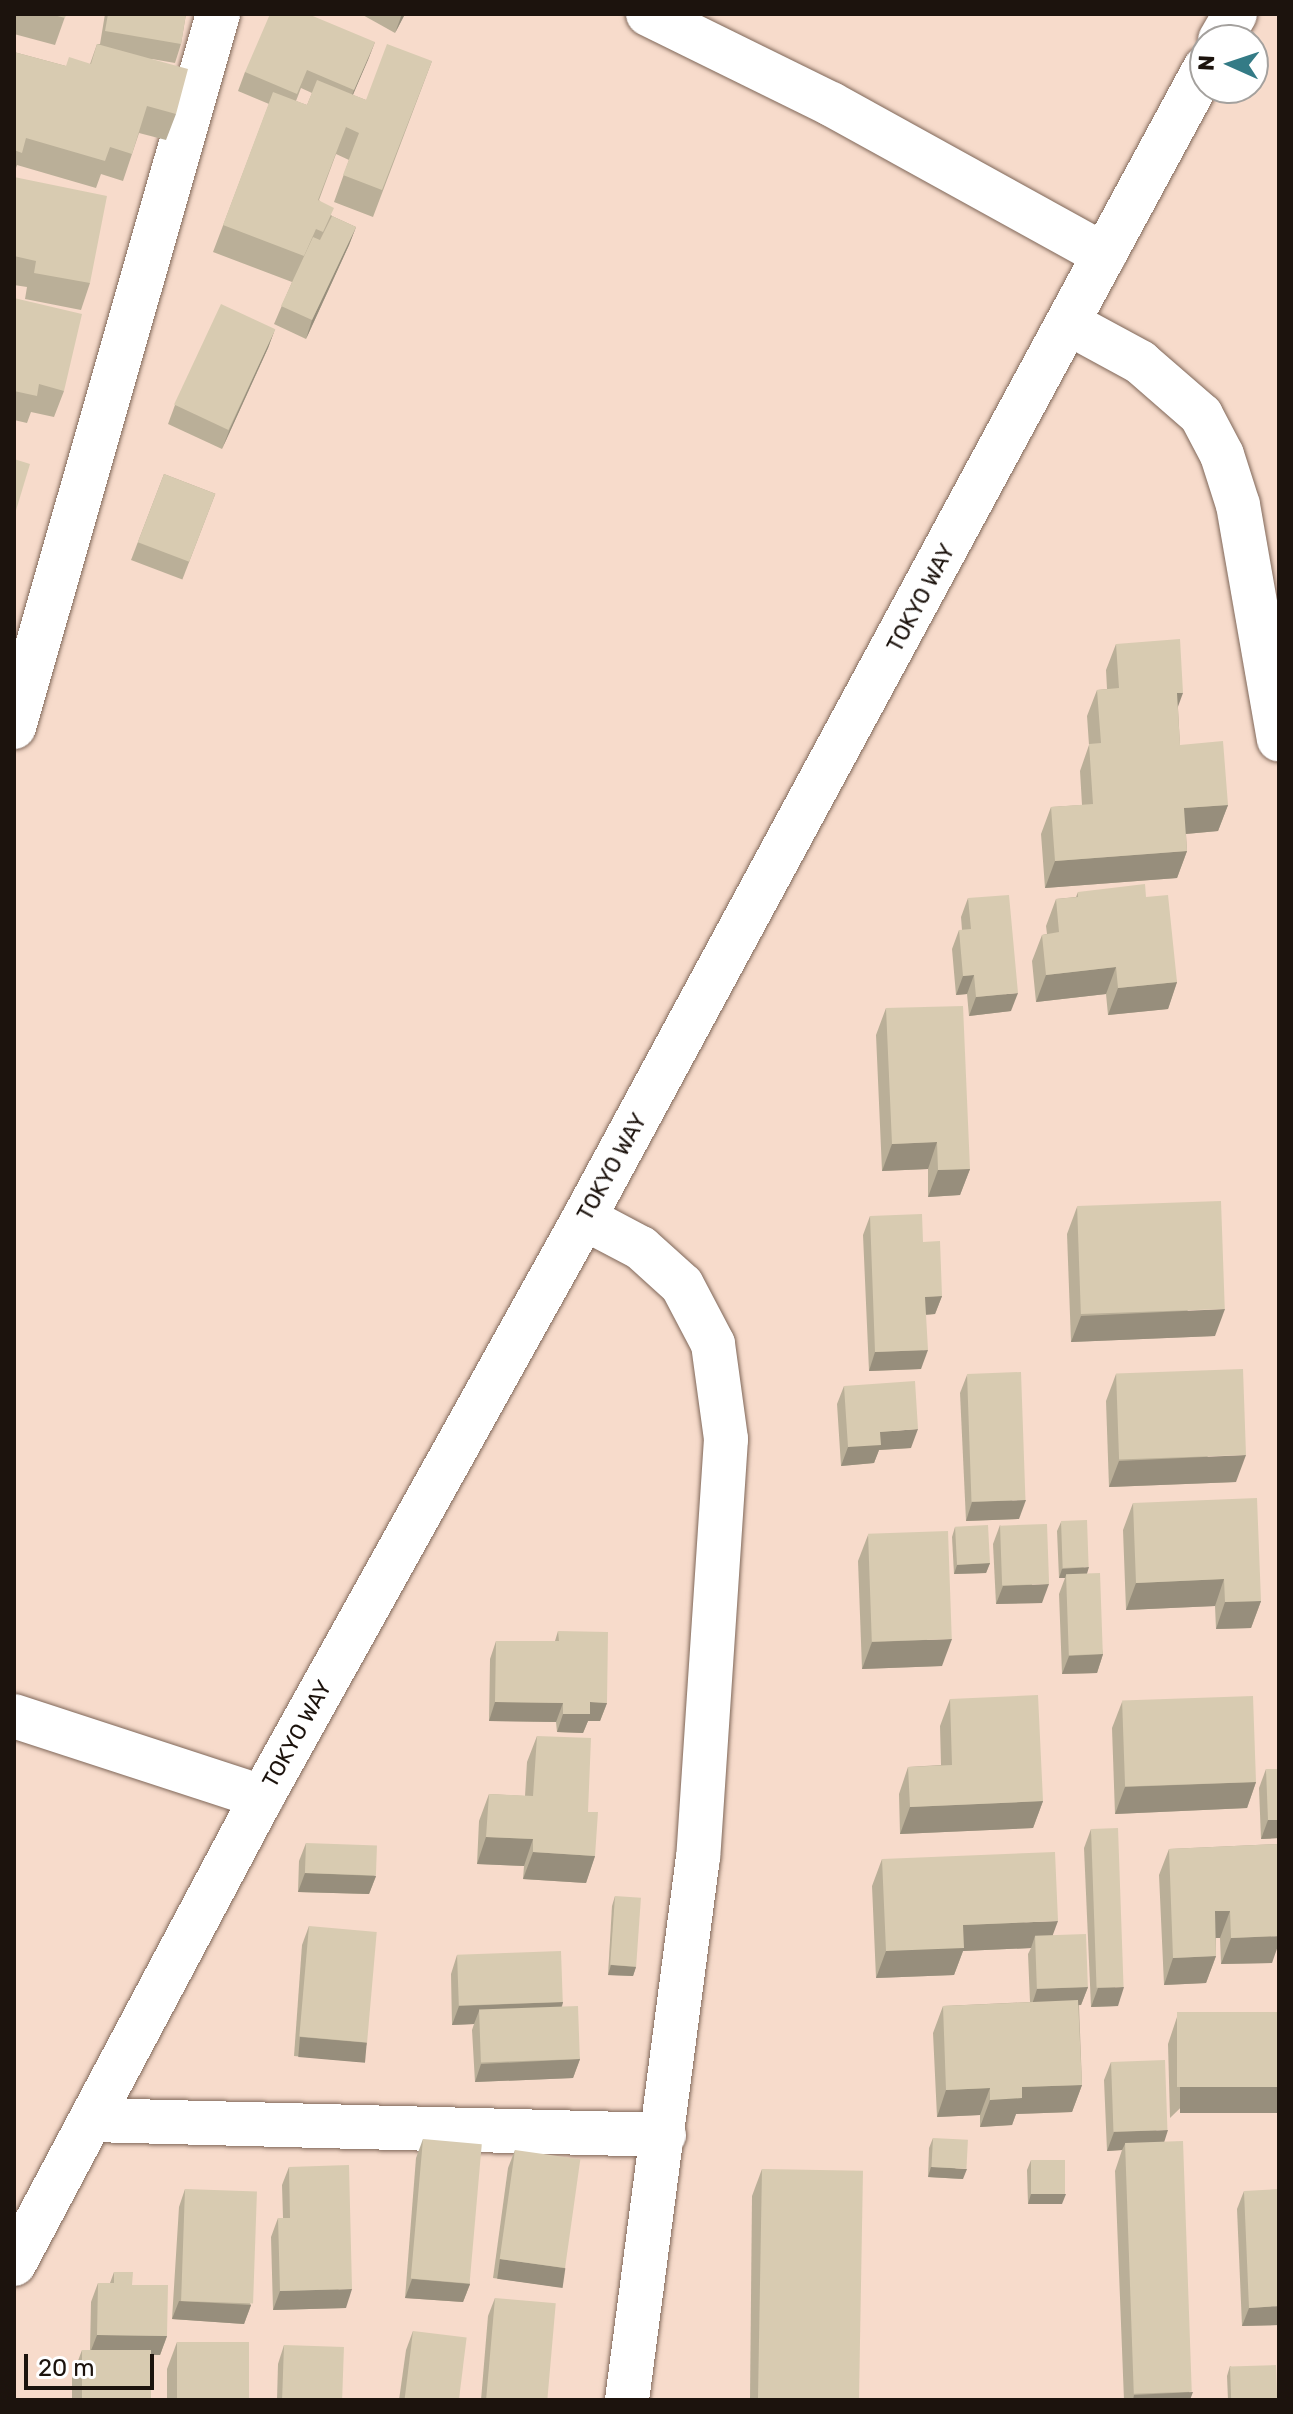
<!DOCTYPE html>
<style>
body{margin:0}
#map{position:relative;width:1293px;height:2414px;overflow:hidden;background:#f7dbcb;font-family:Rubik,sans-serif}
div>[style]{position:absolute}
.roads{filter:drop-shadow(0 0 2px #7f6759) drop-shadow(0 0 2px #7f6759)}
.minor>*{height:44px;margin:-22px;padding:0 22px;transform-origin:22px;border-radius:22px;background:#fff}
.secondary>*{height:44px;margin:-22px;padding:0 22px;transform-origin:22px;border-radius:22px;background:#fff}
.wall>*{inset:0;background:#baaf98;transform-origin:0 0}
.shaded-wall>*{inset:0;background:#978e7c;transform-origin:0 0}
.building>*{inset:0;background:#d8cbb1;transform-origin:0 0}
span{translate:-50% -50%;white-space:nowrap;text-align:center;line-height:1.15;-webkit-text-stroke:7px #fff;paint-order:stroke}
.street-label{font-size:22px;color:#1c130d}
.frame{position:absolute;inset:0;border:16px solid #1c130d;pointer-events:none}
.north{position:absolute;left:1189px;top:24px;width:80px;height:80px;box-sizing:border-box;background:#fff;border:2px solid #a4a19e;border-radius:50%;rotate:273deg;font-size:22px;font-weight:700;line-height:32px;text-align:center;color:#1c130d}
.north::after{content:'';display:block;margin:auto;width:28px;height:36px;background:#347b86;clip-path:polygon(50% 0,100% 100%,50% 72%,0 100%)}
.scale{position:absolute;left:24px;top:2354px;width:130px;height:36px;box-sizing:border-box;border:4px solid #1c130d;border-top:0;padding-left:10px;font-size:24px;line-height:28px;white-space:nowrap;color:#1c130d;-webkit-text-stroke:6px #fff;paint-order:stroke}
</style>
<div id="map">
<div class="roads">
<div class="minor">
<div style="left:648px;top:14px;width:204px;rotate:26.2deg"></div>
<div style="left:831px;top:104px;width:312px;rotate:28.9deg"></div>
<div style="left:1070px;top:324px;width:80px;rotate:28.5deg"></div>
<div style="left:1140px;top:362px;width:81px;rotate:41deg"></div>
<div style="left:1201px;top:415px;width:45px;rotate:62.3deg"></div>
<div style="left:1222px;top:455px;width:52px;rotate:72.3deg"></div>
<div style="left:1238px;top:505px;width:238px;rotate:80.1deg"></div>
<div style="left:14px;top:727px;width:742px;rotate:-74.03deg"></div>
<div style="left:584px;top:1218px;width:64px;rotate:27.8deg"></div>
<div style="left:641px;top:1248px;width:55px;rotate:42.1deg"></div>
<div style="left:682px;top:1285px;width:67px;rotate:62.3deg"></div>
<div style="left:713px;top:1344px;width:96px;rotate:82.2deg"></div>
<div style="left:726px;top:1439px;width:419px;rotate:93.8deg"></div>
<div style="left:698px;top:1857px;width:548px;rotate:97.45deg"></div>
<div style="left:14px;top:1716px;width:261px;rotate:18.1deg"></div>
<div style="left:92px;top:2120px;width:572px;rotate:1.5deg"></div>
</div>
<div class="secondary">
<div style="left:1220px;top:40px;width:30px;rotate:-60deg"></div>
<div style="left:14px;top:2264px;width:529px;rotate:-62.03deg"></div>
<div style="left:262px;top:1797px;width:663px;rotate:-60.92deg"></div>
<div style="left:584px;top:1218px;width:1307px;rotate:-61.63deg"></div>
</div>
</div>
<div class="wall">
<div style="clip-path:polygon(14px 14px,66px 14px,55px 45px,14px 34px)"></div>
<div style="clip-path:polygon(105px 14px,186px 14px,181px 44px,175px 63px,152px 59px,176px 114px,166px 140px,139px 133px,123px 181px,101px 174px,96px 188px,17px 165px,14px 174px,14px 52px,66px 66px,90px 64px,97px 44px,100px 44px)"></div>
<div style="clip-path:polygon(361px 14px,405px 14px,395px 33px)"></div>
<div style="clip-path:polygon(evenodd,375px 42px,353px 95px,366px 100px,432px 61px,373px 217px,334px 202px,349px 160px,336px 154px,319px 200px,332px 216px,356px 227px,349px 245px,306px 339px,274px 324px,292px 282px,213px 252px,269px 104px,238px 91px,245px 72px,375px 42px,301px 88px,312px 93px,307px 105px,296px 101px,301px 88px)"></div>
<div style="clip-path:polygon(14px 177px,90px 283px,81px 310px,25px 299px,27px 287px,14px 285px)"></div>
<div style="clip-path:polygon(14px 298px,64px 391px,54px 417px,31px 412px,27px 423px,14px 420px)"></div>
<div style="clip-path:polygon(275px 329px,268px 348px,222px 449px,168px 424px,175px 405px)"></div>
<div style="left:164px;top:474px;width:55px;height:92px;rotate:21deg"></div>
<div style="clip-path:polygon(1116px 644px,1178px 708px,1180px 745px,1228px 805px,1218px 831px,1186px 834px,1187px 851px,1177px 878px,1045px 888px,1041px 834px,1051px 807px,1082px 805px,1080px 771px,1089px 745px,1087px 716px,1097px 690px,1107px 689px,1106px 670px)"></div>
<div style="clip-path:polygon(1078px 892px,1146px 897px,1177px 982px,1168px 1009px,1108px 1015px,1106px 994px,1036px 1002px,1032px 961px,1042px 935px,1047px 934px,1046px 926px,1056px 899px,1076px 897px)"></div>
<div style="clip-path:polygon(968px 898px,1011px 1011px,969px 1016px,967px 994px,956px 995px,952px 949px,959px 930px,962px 930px,961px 917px)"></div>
<div style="clip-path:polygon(886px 1008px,970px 1169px,960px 1195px,928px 1197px,928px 1169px,882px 1171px,876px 1035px)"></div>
<div style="clip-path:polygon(1077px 1207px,1215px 1336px,1071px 1342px,1067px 1234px)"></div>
<div style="clip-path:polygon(870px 1216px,942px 1296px,935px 1314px,926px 1315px,921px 1369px,869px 1371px,863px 1235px)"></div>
<div style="clip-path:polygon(1116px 1374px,1236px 1482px,1109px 1487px,1106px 1401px)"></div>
<div style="clip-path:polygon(967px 1375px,1019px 1519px,966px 1521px,960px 1393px)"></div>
<div style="clip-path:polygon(844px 1386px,911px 1448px,879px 1450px,874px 1463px,841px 1466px,837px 1404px)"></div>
<div style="clip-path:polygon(1133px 1503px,1261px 1601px,1251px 1628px,1216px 1629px,1215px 1606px,1126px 1610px,1123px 1530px)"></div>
<div style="clip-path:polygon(1061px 1522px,1087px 1574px,1103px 1654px,1097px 1673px,1062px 1674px,1059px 1594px,1065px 1578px,1059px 1578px,1057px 1531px)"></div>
<div style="clip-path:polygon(1000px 1525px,1042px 1603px,996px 1604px,993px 1544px)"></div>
<div style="clip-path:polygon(955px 1527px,990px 1563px,986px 1573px,954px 1574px,952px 1537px)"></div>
<div style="clip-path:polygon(868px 1535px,942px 1666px,862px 1669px,858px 1561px)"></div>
<div style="clip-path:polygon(558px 1631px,607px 1703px,600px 1721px,588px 1721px,583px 1733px,557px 1732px,556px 1722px,489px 1721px,490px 1659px,496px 1641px,555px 1641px)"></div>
<div style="clip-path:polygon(950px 1699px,1043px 1801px,1033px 1828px,900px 1834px,899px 1794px,908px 1767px,941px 1765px,940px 1726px)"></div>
<div style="clip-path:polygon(1122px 1702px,1256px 1782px,1247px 1808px,1115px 1814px,1112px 1728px)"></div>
<div style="clip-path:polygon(537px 1736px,588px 1812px,595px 1856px,586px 1883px,523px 1879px,524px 1866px,477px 1864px,479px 1821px,489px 1794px,525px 1796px,527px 1762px)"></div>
<div style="clip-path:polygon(1266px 1769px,1279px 1838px,1261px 1839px,1259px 1788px)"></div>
<div style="clip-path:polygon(1091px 1829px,1118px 2006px,1091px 2007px,1084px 1848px)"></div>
<div style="clip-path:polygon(306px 1843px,376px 1876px,369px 1894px,298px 1892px,299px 1861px)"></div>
<div style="clip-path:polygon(1279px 1844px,1272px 1963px,1221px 1964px,1220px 1938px,1216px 1938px,1216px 1956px,1206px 1983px,1164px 1985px,1159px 1875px,1169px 1849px)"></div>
<div style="clip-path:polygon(882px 1859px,1053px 1935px,1088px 1987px,1081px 2005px,1079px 2005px,1082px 2085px,1072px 2112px,1016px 2114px,1012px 2125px,980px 2127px,980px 2115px,937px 2117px,933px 2033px,943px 2006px,1030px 2002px,1028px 1954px,1031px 1948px,963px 1951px,954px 1975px,876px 1978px,872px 1886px)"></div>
<div style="clip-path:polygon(615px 1896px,636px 1967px,633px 1976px,608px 1975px,612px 1906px)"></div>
<div style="clip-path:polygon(309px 1926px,367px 2043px,361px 2062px,294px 2056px,302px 1945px)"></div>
<div style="clip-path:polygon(457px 1955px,563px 2002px,562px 2007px,580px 2059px,573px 2078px,475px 2082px,472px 2030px,474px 2024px,452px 2025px,451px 1974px)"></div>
<div style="clip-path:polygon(1279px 2012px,1170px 2118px,1168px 2044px,1177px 2017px)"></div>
<div style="clip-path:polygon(1111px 2062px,1164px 2142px,1190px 2400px,1124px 2400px,1115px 2171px,1122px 2150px,1107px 2151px,1104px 2080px)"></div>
<div style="clip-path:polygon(933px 2138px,963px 2179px,928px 2177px,929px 2148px)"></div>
<div style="clip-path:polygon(423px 2139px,470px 2284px,463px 2302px,405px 2298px,416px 2158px)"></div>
<div style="clip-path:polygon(515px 2150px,565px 2268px,558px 2287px,493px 2278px,508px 2168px)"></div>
<div style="clip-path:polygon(1031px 2160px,1062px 2204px,1028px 2204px,1027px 2170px)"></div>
<div style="clip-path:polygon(289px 2167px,346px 2308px,273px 2310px,271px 2237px,278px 2218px,283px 2218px,282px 2185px)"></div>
<div style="clip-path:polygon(762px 2169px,860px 2400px,750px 2400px,752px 2196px)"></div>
<div style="clip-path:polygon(185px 2189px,251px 2305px,244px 2324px,172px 2319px,179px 2207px)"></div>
<div style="clip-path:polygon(1244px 2191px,1279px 2325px,1242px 2326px,1237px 2209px)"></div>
<div style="clip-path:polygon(114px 2272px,132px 2285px,167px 2336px,160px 2355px,151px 2355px,151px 2400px,72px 2400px,72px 2377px,82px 2350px,90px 2350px,91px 2302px,98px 2283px,110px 2283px)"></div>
<div style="clip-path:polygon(495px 2298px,547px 2400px,481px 2400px,488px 2316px)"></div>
<div style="clip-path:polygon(413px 2331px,458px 2400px,399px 2400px,406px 2350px)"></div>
<div style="clip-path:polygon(177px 2342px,249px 2400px,167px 2400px,167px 2369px)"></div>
<div style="clip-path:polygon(284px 2345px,342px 2400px,277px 2400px,278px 2364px)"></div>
<div style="clip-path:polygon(1230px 2366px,1277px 2400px,1228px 2400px,1227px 2376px)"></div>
</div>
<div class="shaded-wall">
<div style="clip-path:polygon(402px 14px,405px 14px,395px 33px)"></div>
<div style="clip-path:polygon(375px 42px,368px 60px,347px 108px,354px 90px)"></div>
<div style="clip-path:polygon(356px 227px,349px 245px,306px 339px,312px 320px)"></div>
<div style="clip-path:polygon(275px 329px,268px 348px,222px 449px,229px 431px)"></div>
<div style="clip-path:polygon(1177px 693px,1183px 693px,1173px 720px)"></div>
<div style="clip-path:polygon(1228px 805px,1218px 831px,1174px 835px,1184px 808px)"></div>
<div style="clip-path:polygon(1187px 851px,1177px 878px,1045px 888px,1055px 861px)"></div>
<div style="clip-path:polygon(1116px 967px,1106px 994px,1036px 1002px,1046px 975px)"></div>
<div style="clip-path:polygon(974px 975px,967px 994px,956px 995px,963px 976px)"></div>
<div style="clip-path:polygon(1177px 982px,1168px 1009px,1108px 1015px,1118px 988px)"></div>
<div style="clip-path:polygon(1018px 993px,1011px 1011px,969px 1016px,976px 997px)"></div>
<div style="clip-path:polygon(937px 1142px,928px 1169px,882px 1171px,892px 1144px)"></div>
<div style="clip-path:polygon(970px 1169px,960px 1195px,928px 1197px,938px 1170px)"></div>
<div style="clip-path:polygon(942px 1296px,935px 1314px,919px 1315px,925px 1297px)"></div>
<div style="clip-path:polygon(1225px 1309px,1215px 1336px,1071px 1342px,1081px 1316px)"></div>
<div style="clip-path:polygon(928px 1350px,921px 1369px,869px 1371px,875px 1352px)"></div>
<div style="clip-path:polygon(918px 1429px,911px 1448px,879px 1450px,874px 1463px,841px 1466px,848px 1447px,880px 1432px)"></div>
<div style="clip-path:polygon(1246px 1455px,1236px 1482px,1109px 1487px,1119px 1461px)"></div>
<div style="clip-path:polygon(1026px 1500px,1019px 1519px,966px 1521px,972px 1502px)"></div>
<div style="clip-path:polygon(990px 1563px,986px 1573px,954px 1574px,957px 1565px)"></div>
<div style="clip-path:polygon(1089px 1567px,1086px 1577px,1066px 1575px,1065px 1578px,1059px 1578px,1062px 1569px)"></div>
<div style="clip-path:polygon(1224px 1579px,1215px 1606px,1126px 1610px,1136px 1583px)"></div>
<div style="clip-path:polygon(1049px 1584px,1042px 1603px,996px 1604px,1003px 1586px)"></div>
<div style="clip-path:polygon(1261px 1601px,1251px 1628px,1216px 1629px,1225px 1602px)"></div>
<div style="clip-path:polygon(952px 1639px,942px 1666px,862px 1669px,872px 1642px)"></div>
<div style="clip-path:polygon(1103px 1654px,1097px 1673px,1062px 1674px,1069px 1656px)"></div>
<div style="clip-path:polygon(495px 1702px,563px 1703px,556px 1722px,489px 1721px)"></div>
<div style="clip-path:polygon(590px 1702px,607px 1703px,600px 1721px,588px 1721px,583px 1733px,557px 1732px,563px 1714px)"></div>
<div style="clip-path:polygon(1256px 1782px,1247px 1808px,1115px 1814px,1125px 1787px)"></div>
<div style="clip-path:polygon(1043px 1801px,1033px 1828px,900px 1834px,910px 1807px)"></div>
<div style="clip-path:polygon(1268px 1820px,1279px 1820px,1279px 1838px,1261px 1839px)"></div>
<div style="clip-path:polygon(486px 1837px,533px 1839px,524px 1866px,477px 1864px)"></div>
<div style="clip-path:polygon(533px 1852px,595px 1856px,586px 1883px,523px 1879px)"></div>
<div style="clip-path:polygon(305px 1873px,376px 1876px,369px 1894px,298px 1892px)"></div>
<div style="clip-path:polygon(1215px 1911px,1230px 1911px,1220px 1938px,1205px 1938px)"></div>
<div style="clip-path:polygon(1058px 1921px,1048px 1948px,1035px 1936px,1031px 1948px,963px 1951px,954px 1975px,876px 1978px,886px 1951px,963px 1925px)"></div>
<div style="clip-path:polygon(1279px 1936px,1279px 1943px,1272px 1963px,1221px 1964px,1231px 1938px)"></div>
<div style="clip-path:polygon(1216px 1956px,1206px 1983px,1164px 1985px,1173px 1958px)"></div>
<div style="clip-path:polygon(611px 1965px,636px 1967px,633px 1976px,608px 1975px)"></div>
<div style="clip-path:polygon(1088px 1987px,1081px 2005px,1031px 2008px,1037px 1989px)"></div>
<div style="clip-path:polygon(1124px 1987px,1118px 2006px,1091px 2007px,1098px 1988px)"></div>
<div style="clip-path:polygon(563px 2002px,557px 2021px,479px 2011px,474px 2024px,452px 2025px,459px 2006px)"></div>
<div style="left:300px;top:2037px;width:67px;height:20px;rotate:5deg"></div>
<div style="clip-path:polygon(580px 2059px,573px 2078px,475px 2082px,481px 2064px)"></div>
<div style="clip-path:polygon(1082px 2085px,1072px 2112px,1016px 2114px,1012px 2125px,980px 2127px,990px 2100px,1022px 2087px)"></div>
<div style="left:1279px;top:2087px;width:26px;height:99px;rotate:90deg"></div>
<div style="clip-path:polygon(990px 2088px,980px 2115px,937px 2117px,946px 2090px)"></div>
<div style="clip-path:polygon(1168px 2130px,1162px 2149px,1125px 2144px,1122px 2150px,1107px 2151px,1114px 2132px)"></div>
<div style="clip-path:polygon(931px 2167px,967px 2169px,963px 2179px,928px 2177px)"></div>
<div style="clip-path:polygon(1031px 2194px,1066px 2194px,1062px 2204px,1028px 2204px)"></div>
<div style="left:500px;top:2259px;width:66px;height:20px;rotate:8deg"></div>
<div style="clip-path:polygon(412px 2279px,470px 2284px,463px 2302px,405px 2298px)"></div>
<div style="clip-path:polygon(352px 2289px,346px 2308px,273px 2310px,280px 2291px)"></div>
<div style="clip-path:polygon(179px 2301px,251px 2305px,244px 2324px,172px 2319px)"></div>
<div style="clip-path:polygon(1279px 2306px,1279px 2325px,1242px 2326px,1249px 2308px)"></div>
<div style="clip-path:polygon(97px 2335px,167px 2336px,160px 2355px,90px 2353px)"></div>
<div style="clip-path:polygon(1193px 2392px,1190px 2400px,1133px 2400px,1134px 2395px)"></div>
</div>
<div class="building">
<div style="clip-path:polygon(50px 14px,66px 14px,65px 18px)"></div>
<div style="clip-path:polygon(108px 14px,186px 14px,181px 44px,105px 31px)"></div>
<div style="clip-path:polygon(270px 14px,308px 14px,375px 42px,354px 90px,307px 70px,297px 94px,245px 72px)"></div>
<div style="clip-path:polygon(97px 44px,188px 69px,176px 114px,147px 106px,132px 154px,110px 147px,105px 161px,26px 138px,22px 153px,14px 150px,14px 52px,66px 66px,69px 57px,91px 64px)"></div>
<div style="clip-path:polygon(387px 44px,432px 61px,382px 190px,343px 175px,359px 133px,346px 127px,318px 200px,334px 208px,323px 232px,316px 229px,304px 256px,223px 225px,273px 92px,307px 105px,317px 80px,366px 100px)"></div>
<div style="clip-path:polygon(14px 177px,107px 196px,90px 283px,34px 273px,36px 261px,14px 256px)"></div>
<div style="clip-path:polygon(332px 216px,356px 227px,312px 320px,281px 306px,313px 237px,320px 240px)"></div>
<div style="clip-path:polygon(14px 298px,82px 314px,64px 391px,39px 384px,37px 396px,14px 391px)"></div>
<div style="left:221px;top:304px;width:60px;height:111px;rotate:25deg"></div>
<div style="clip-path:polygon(14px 459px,30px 464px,14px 517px)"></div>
<div style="left:164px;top:474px;width:55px;height:73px;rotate:21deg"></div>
<div style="clip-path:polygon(1180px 639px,1183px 693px,1177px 693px,1180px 745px,1223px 741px,1228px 805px,1184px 808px,1187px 851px,1055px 861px,1051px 807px,1093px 804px,1089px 744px,1101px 743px,1097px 690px,1119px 688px,1116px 644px)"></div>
<div style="clip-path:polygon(1145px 884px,1146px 897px,1168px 895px,1177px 982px,1118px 988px,1116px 967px,1046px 975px,1042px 935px,1059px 932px,1056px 899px,1078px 897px,1078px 892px)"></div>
<div style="clip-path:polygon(1009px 895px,1018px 993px,976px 997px,974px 975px,963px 976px,959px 930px,971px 929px,968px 898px)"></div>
<div style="clip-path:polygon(963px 1006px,970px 1169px,938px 1170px,937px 1142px,892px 1144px,886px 1008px)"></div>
<div style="left:1221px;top:1201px;width:108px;height:144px;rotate:88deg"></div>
<div style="clip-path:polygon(922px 1214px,923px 1242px,940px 1241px,942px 1296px,925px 1297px,928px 1350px,875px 1352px,870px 1216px)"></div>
<div style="left:1243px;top:1369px;width:86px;height:127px;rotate:88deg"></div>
<div style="left:1021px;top:1372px;width:128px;height:54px;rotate:88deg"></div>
<div style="clip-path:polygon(915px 1381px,918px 1429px,880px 1432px,881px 1445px,848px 1447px,844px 1386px)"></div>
<div style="clip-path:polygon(1257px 1498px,1261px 1601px,1225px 1602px,1224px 1579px,1136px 1583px,1133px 1503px)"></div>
<div style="left:1087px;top:1520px;width:47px;height:26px;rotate:88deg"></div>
<div style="left:1047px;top:1524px;width:60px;height:47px;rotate:88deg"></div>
<div style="left:988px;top:1525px;width:38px;height:33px;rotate:87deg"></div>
<div style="left:948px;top:1531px;width:108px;height:80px;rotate:88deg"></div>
<div style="left:1100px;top:1573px;width:81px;height:34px;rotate:88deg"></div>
<div style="clip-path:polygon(558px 1631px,608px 1632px,607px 1703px,590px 1702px,590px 1714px,563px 1714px,563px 1703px,495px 1702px,496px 1641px,559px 1641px)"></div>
<div style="clip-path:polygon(1038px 1695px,1043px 1801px,910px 1807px,908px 1767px,952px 1765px,950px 1699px)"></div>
<div style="left:1253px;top:1696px;width:86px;height:131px;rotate:88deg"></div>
<div style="clip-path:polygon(537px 1736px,591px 1738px,588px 1812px,598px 1812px,595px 1856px,533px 1852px,533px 1839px,486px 1837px,489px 1794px,533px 1796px)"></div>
<div style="clip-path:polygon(1266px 1769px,1279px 1769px,1279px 1820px,1268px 1820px)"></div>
<div style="left:1118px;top:1828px;width:159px;height:27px;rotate:88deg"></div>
<div style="left:306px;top:1843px;width:71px;height:30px;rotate:2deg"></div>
<div style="clip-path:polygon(1279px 1844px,1279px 1936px,1231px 1938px,1230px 1911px,1215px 1911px,1216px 1956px,1173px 1958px,1169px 1849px)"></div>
<div style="clip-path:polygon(1055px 1852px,1058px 1921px,963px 1925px,964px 1948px,886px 1951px,882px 1859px)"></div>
<div style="left:615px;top:1896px;width:26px;height:69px;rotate:4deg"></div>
<div style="left:309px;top:1926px;width:68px;height:111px;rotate:5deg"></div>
<div style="left:1086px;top:1934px;width:53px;height:51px;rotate:88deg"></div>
<div style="left:561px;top:1951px;width:51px;height:104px;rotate:88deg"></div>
<div style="clip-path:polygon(1078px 2000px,1082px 2085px,1022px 2087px,1022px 2098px,990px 2100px,990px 2088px,946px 2090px,943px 2006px)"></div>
<div style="left:578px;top:2006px;width:53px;height:99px;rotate:88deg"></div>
<div style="left:1279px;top:2012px;width:75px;height:102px;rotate:90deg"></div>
<div style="left:1165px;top:2060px;width:70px;height:54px;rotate:88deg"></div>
<div style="left:933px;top:2138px;width:35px;height:29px;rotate:3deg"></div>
<div style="left:423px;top:2139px;width:59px;height:140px;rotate:5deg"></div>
<div style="left:1183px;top:2141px;width:251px;height:58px;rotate:88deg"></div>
<div style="left:515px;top:2150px;width:66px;height:110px;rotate:8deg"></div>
<div style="left:1031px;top:2160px;width:34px;height:34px"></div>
<div style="clip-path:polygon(349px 2165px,352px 2289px,280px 2291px,278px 2218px,290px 2218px,289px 2167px)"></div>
<div style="left:762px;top:2169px;width:101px;height:231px;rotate:1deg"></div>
<div style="left:185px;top:2189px;width:72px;height:112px;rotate:2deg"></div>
<div style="clip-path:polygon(1279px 2189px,1279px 2306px,1249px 2308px,1244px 2191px)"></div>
<div style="clip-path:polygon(114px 2272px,133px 2272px,132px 2285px,168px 2285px,167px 2336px,97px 2335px,98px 2283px,114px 2283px)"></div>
<div style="left:495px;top:2298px;width:61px;height:102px;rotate:5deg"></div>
<div style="left:413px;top:2331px;width:54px;height:70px;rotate:7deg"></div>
<div style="left:177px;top:2342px;width:72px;height:58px"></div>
<div style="left:284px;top:2345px;width:60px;height:55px;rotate:2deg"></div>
<div style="left:82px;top:2350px;width:69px;height:50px"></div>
<div style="left:1276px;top:2365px;width:35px;height:46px;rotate:88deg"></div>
</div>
<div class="street-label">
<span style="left:921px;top:598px;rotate:-62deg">TOKYO WAY</span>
<span style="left:612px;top:1167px;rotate:-61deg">TOKYO WAY</span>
<span style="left:297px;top:1734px;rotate:-61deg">TOKYO WAY</span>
</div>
<div class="frame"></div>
<div class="north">N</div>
<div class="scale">20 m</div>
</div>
